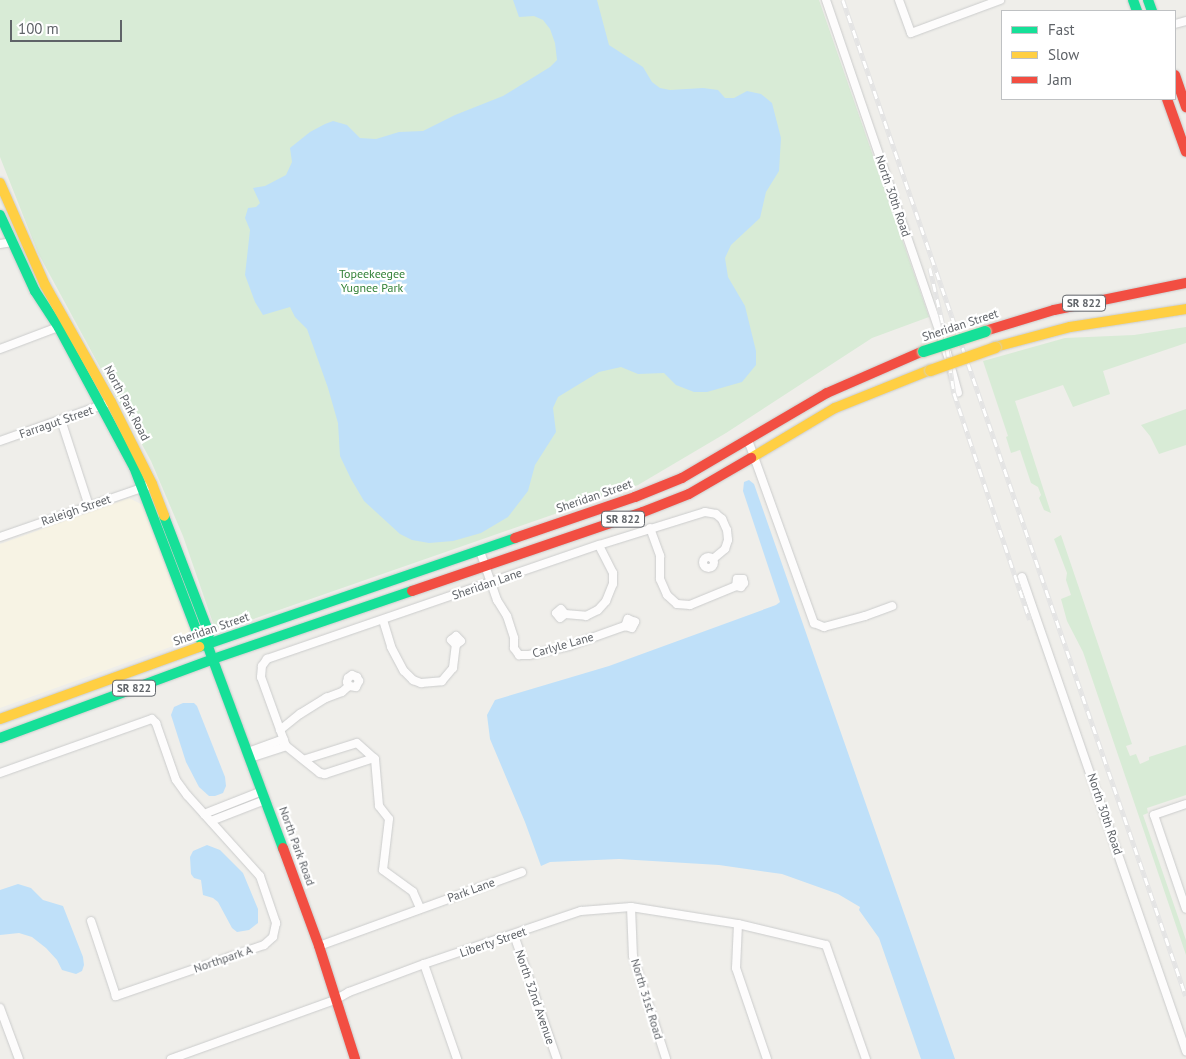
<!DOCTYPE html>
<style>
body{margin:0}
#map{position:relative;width:1186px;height:1059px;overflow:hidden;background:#efeeea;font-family:"PT Sans",sans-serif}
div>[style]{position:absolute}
.commercial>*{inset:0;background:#f7f3e4}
.green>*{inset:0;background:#d8ebd6}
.water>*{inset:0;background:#bfe0f9}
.roads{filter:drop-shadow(0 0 1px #cbcccc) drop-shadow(0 0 1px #cbcccc)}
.street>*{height:8px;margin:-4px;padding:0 4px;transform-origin:4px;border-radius:4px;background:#fdfcfc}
.street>.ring{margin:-4px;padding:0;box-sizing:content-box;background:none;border:8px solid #fdfcfc;border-radius:50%}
.fast>*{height:10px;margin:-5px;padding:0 5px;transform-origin:5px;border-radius:5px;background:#16e098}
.slow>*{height:10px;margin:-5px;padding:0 5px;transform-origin:5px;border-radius:5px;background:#ffcf43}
.jam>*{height:10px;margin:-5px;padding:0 5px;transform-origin:5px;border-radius:5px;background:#f24e42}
.rail>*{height:4.5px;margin-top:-2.25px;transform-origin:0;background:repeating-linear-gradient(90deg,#fff 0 8px,#e4e4e4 0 16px);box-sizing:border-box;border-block:1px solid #e4e4e4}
.bridges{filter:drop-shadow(0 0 1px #d7ceb8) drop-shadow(0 0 1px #d7ceb8)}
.fast-bridge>*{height:11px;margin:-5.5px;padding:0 5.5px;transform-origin:5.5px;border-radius:5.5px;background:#16e098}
.slow-bridge>*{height:11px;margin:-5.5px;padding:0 5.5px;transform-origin:5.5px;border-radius:5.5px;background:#ffcf43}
span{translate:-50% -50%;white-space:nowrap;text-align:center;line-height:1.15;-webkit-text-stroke:4.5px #fff;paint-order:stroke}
.shield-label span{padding:1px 4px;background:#fff;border:1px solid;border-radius:4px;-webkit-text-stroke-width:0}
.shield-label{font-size:11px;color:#5f6368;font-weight:700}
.street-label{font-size:12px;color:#5f6368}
.park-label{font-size:12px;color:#348238}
.legend{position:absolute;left:1001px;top:10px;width:175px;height:90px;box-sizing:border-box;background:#fff;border:1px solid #bfc1c3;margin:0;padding:6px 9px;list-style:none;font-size:15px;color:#5f6368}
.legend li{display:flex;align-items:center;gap:10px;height:25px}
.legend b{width:25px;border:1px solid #bfc1c3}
.scale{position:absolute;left:10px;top:20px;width:112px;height:22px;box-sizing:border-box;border:2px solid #5f6368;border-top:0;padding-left:6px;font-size:15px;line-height:18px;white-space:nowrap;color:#5f6368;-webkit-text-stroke:4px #fff;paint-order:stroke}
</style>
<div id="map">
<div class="commercial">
<div style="clip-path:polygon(129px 498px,143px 505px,191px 635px,187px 641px,0 708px,0 544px)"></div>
</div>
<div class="green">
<div style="clip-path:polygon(0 0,819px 0,929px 317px,872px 338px,726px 433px,638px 485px,222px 630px,213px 623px,183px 536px,151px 461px,38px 253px,0 157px)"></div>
<div style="clip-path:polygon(1186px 327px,1186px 343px,1103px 371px,1110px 394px,1073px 407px,1063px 385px,1015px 401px,1051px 513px,1044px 510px,1039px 498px,1041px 495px,1038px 487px,1031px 483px,1020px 450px,1011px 453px,1006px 437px,1008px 436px,983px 361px,1065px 338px,1134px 335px)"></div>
<div style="clip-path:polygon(1186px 409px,1186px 445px,1159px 454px,1150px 436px,1141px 425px)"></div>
<div style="clip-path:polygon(1061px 535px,1132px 744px,1126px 746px,1130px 756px,1136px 754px,1140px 764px,1149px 760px,1149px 757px,1186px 745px,1186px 795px,1147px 808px,1148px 813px,1143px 815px,1186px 940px,1186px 955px,1083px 652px,1067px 621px,1061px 599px,1071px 595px,1066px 580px,1067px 573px,1054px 539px)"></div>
</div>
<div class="water">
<div style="clip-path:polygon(513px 0,597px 0,609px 45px,643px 67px,652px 82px,660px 88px,670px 90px,703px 88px,718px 90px,725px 98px,734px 98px,747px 91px,761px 94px,772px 103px,781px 138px,779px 171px,766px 192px,760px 218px,731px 245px,725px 258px,728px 277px,745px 306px,756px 351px,756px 365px,742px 382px,707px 392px,694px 392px,676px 385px,664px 373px,638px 374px,621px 367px,599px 372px,558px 397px,553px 408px,556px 432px,535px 465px,528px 491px,508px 517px,481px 533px,453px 541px,429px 543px,412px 540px,400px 534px,364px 501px,351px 479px,340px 456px,338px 423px,328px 388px,307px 329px,295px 317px,290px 307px,263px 315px,255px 302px,245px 275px,250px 230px,245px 218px,248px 208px,256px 207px,260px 203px,253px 188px,265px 186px,286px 175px,292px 162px,290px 148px,310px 132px,325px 124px,333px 121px,347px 125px,360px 138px,376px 139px,399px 132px,423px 131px,455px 115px,503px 96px,550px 67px,557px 60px,555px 43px,550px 29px,543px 20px,534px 16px,519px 17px)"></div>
<div style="clip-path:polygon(749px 480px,754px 484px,955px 1059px,921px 1059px,879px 938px,859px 910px,860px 907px,838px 894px,782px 874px,719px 865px,619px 859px,550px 862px,541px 866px,525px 822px,490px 739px,487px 715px,495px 700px,609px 666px,776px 605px,780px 602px,743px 491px,744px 482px)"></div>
<div style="clip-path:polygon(183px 703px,194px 703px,197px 706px,225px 777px,226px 786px,223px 793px,215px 796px,209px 796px,199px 787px,186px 762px,171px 715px,174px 707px)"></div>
<div style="clip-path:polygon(207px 845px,220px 850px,243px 873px,258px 909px,258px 923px,249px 930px,237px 932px,232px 928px,218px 902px,213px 898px,203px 895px,201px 880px,194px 878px,191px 874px,190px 857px,193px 851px)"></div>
<div style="clip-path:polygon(18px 884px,31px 888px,43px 900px,63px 906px,83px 957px,84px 965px,82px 971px,76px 974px,62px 970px,57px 960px,46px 948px,32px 937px,19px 933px,0 935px,0 890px)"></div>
</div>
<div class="roads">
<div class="street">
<div style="left:826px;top:0;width:373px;rotate:71.1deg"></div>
<div style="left:947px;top:353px;width:41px;rotate:74.6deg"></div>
<div style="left:899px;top:0;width:35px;rotate:70deg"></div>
<div style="left:911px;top:33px;width:95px;rotate:-20.3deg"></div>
<div style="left:1175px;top:24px;width:11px;rotate:-15deg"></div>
<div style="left:0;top:244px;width:12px;rotate:-9deg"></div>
<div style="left:0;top:349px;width:65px;rotate:-20.7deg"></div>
<div style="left:61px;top:420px;width:90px;rotate:72deg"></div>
<div style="left:748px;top:440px;width:195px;rotate:70.2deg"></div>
<div style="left:814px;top:623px;width:11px;rotate:22deg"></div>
<div style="left:824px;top:627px;width:42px;rotate:-15deg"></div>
<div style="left:865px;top:616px;width:29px;rotate:-20deg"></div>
<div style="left:0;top:441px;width:111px;rotate:-19.4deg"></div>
<div style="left:650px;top:528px;width:30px;rotate:70deg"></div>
<div style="left:660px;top:556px;width:23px;rotate:90deg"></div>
<div style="left:660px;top:579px;width:17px;rotate:66deg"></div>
<div style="left:667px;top:595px;width:13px;rotate:42deg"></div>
<div style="left:677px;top:604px;width:13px;rotate:4deg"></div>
<div style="left:690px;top:605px;width:50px;rotate:-22.4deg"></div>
<div style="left:736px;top:586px;width:5px;rotate:11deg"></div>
<div style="left:741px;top:587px;width:5px;rotate:-53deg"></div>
<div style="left:744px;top:583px;width:4px;rotate:-104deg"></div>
<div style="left:743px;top:579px;width:6px;rotate:180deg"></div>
<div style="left:737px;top:579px;width:7px;rotate:98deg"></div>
<div style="left:0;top:537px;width:156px;rotate:-19.1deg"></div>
<div style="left:480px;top:551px;width:52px;rotate:70.9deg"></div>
<div style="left:497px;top:600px;width:19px;rotate:58deg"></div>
<div style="left:507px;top:616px;width:23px;rotate:72deg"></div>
<div style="left:514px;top:638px;width:10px;rotate:90deg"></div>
<div style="left:514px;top:648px;width:9px;rotate:54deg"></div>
<div style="left:519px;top:655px;width:10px"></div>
<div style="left:529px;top:655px;width:41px;rotate:-12.7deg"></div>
<div style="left:569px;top:646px;width:59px;rotate:-19.7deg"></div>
<div style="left:625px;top:626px;width:7px;rotate:16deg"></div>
<div style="left:632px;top:628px;width:7px;rotate:-63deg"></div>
<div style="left:635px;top:622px;width:8px;rotate:-157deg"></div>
<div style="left:628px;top:619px;width:8px;rotate:113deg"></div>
<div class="ring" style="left:702.5px;top:556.5px;width:3px;height:3px"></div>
<div style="left:1022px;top:577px;width:502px;rotate:70.91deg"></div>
<div style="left:565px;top:614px;width:6px;rotate:141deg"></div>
<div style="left:560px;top:618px;width:6px;rotate:-129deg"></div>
<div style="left:556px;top:613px;width:6px;rotate:-39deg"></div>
<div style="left:561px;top:609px;width:6px;rotate:51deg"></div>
<div style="left:565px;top:614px;width:21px;rotate:5deg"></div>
<div style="left:586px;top:616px;width:13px;rotate:-27deg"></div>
<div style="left:598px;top:610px;width:12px;rotate:-48deg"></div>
<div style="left:606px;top:601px;width:18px;rotate:-68deg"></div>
<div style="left:613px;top:584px;width:11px;rotate:-90deg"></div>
<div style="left:613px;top:573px;width:31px;rotate:-117deg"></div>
<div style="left:383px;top:620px;width:28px;rotate:73deg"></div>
<div style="left:391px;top:647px;width:27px;rotate:62deg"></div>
<div style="left:404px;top:671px;width:13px;rotate:45deg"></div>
<div style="left:413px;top:680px;width:9px;rotate:21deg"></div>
<div style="left:421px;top:683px;width:21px;rotate:-5deg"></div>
<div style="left:442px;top:681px;width:17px;rotate:-50deg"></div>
<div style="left:453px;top:668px;width:23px;rotate:-83deg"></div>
<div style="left:456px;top:645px;width:6px;rotate:-39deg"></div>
<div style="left:461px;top:641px;width:7px;rotate:-135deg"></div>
<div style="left:456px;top:636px;width:6px;rotate:141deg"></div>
<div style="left:451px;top:640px;width:7px;rotate:45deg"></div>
<div style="left:280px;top:730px;width:26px;rotate:-39deg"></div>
<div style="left:300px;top:714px;width:31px;rotate:-32deg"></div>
<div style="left:326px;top:698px;width:17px;rotate:-21deg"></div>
<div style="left:342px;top:692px;width:9px;rotate:-41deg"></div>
<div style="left:349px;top:686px;width:7px;rotate:8deg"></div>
<div style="left:356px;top:687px;width:7px;rotate:-63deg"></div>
<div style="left:359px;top:681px;width:4px;rotate:-117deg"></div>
<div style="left:357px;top:677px;width:5px;rotate:-158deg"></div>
<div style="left:352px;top:675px;width:5px;rotate:143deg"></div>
<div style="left:348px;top:678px;width:4px;rotate:104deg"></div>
<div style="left:347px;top:682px;width:4px;rotate:63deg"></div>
<div style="left:248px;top:752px;width:38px;rotate:-20deg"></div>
<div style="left:250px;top:758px;width:38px;rotate:-18deg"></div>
<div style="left:374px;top:758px;width:52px;rotate:161.9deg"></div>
<div style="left:325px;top:774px;width:5px;rotate:-169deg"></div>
<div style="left:320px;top:773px;width:43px;rotate:-141.5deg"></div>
<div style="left:286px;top:746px;width:73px;rotate:-109.9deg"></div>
<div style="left:261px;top:677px;width:11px;rotate:-85deg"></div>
<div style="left:262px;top:666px;width:9px;rotate:-54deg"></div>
<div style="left:267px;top:659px;width:351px;rotate:-19deg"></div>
<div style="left:599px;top:545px;width:111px;rotate:-17.3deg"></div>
<div style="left:705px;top:512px;width:11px;rotate:10deg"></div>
<div style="left:716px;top:514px;width:8px;rotate:40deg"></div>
<div style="left:722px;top:519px;width:12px;rotate:66deg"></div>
<div style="left:727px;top:530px;width:10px;rotate:84deg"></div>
<div style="left:728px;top:540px;width:9px;rotate:108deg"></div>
<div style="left:725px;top:549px;width:16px;rotate:140deg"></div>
<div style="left:306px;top:759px;width:53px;rotate:-17.4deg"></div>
<div style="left:357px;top:743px;width:24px;rotate:42deg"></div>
<div style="left:375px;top:759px;width:47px;rotate:85.1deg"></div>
<div style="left:379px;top:806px;width:16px;rotate:52deg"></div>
<div style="left:389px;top:819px;width:51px;rotate:96.7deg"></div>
<div style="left:383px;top:870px;width:37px;rotate:36deg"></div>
<div style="left:413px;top:892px;width:17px;rotate:66deg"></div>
<div style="left:0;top:773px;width:161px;rotate:-19.6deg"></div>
<div style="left:152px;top:719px;width:6px;rotate:45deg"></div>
<div style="left:156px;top:723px;width:60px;rotate:70.7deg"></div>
<div style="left:176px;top:780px;width:19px;rotate:54deg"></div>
<div style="left:187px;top:795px;width:109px;rotate:48deg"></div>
<div style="left:260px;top:876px;width:50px;rotate:71.2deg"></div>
<div style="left:276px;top:923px;width:14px;rotate:102deg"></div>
<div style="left:273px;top:937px;width:12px;rotate:138deg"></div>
<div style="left:264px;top:945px;width:157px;rotate:161deg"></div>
<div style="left:116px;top:996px;width:79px;rotate:-108.4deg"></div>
<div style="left:1186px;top:804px;width:34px;rotate:161deg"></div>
<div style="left:1154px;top:815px;width:99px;rotate:71.2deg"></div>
<div style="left:204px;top:814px;width:62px;rotate:-21.6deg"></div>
<div style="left:211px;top:821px;width:58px;rotate:-21.3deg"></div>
<div style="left:631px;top:907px;width:49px;rotate:87.7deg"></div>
<div style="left:633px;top:956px;width:108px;rotate:72.2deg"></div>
<div style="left:738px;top:924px;width:44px;rotate:92.6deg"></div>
<div style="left:736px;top:968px;width:96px;rotate:71.2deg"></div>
<div style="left:514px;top:935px;width:131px;rotate:70.9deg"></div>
<div style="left:319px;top:946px;width:216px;rotate:-20deg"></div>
<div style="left:424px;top:964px;width:101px;rotate:70.8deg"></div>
<div style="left:0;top:1008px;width:54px;rotate:69.6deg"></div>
<div style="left:171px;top:1059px;width:174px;rotate:-19.8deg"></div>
<div style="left:335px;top:1000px;width:16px;rotate:-30deg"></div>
<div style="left:349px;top:992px;width:80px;rotate:-20.5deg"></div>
<div style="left:424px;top:964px;width:166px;rotate:-18.7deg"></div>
<div style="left:581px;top:911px;width:50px;rotate:-4.6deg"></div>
<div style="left:631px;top:907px;width:108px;rotate:9deg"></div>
<div style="left:738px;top:924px;width:90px;rotate:13.4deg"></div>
<div style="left:826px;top:945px;width:121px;rotate:70.7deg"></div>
</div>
<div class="fast">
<div style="left:1133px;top:0;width:12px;rotate:70deg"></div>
<div style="left:1148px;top:0;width:12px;rotate:70deg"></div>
<div style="left:0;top:215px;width:84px;rotate:65.3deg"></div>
<div style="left:35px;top:291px;width:44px;rotate:57deg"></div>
<div style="left:59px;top:328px;width:158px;rotate:61.7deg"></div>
<div style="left:134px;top:467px;width:182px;rotate:69.1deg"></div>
<div style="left:199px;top:637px;width:11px;rotate:41deg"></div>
<div style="left:164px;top:516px;width:125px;rotate:69deg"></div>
<div style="left:209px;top:633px;width:11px;rotate:100deg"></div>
<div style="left:207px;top:644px;width:218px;rotate:69.6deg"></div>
<div style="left:199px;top:647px;width:334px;rotate:-19deg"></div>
<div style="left:0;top:738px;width:227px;rotate:-20.3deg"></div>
<div style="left:213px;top:659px;width:210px;rotate:-18.9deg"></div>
</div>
<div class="slow">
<div style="left:0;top:183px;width:111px;rotate:66.2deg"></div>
<div style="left:45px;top:285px;width:134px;rotate:60.6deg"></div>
<div style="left:111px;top:402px;width:92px;rotate:63.4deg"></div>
<div style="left:152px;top:484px;width:34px;rotate:69deg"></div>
<div style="left:995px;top:347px;width:78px;rotate:-14.9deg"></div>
<div style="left:1070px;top:327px;width:117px;rotate:-8.8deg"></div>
<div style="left:751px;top:458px;width:98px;rotate:-30.8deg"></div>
<div style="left:835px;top:408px;width:102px;rotate:-21.8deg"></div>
<div style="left:0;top:719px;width:212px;rotate:-19.9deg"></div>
</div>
<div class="jam">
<div style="left:1175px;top:75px;width:34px;rotate:71deg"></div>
<div style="left:1167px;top:99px;width:56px;rotate:70.3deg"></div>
<div style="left:985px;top:331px;width:72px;rotate:-16.9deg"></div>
<div style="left:1054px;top:310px;width:135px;rotate:-11.6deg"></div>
<div style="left:515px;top:538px;width:127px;rotate:-18.9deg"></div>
<div style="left:635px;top:497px;width:51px;rotate:-22deg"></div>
<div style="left:682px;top:478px;width:168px;rotate:-30.4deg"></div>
<div style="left:827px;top:393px;width:105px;rotate:-23.6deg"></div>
<div style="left:412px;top:591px;width:244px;rotate:-18.9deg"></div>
<div style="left:643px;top:512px;width:49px;rotate:-21.4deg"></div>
<div style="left:689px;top:494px;width:72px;rotate:-30.1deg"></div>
<div style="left:283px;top:848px;width:104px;rotate:69.8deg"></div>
<div style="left:319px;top:946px;width:119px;rotate:72.3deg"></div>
</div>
</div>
<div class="rail">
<div style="left:843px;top:0;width:1053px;rotate:71deg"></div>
<div style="left:930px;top:268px;width:67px;rotate:77deg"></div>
<div style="left:945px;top:333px;width:61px;rotate:81.5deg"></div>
<div style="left:954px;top:393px;width:239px;rotate:71.5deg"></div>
</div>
<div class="bridges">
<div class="fast-bridge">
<div style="left:923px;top:351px;width:65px;rotate:-17.9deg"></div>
</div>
<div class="slow-bridge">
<div style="left:930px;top:370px;width:69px;rotate:-19.5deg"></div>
</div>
</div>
<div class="shield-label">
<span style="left:1084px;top:303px">SR 822</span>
<span style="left:623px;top:519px">SR 822</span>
<span style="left:134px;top:688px">SR 822</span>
</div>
<div class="street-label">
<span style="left:893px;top:196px;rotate:71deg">North 30th Road</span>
<span style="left:960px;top:325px;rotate:-18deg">Sheridan Street</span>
<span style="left:127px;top:403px;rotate:62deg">North Park Road</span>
<span style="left:56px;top:422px;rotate:-19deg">Farragut Street</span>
<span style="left:594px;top:496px;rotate:-19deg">Sheridan Street</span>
<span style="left:76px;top:510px;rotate:-19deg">Raleigh Street</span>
<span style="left:487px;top:584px;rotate:-19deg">Sheridan Lane</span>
<span style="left:211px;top:629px;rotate:-19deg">Sheridan Street</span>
<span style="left:563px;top:645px;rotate:-16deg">Carlyle Lane</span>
<span style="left:1105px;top:814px;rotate:71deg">North 30th Road</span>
<span style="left:297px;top:846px;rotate:70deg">North Park Road</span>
<span style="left:471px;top:890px;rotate:-20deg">Park Lane</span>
<span style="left:493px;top:942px;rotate:-19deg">Liberty Street</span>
<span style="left:223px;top:959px;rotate:-19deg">Northpark A</span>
<span style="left:535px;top:997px;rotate:71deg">North 32nd Avenue</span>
<span style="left:647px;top:999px;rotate:73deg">North 31st Road</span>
</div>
<div class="park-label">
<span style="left:372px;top:281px">Topeekeegee<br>Yugnee Park</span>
</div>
<ul class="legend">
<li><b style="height:6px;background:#16e098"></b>Fast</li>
<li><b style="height:6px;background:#ffcf43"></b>Slow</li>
<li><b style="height:6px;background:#f24e42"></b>Jam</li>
</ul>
<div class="scale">100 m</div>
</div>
